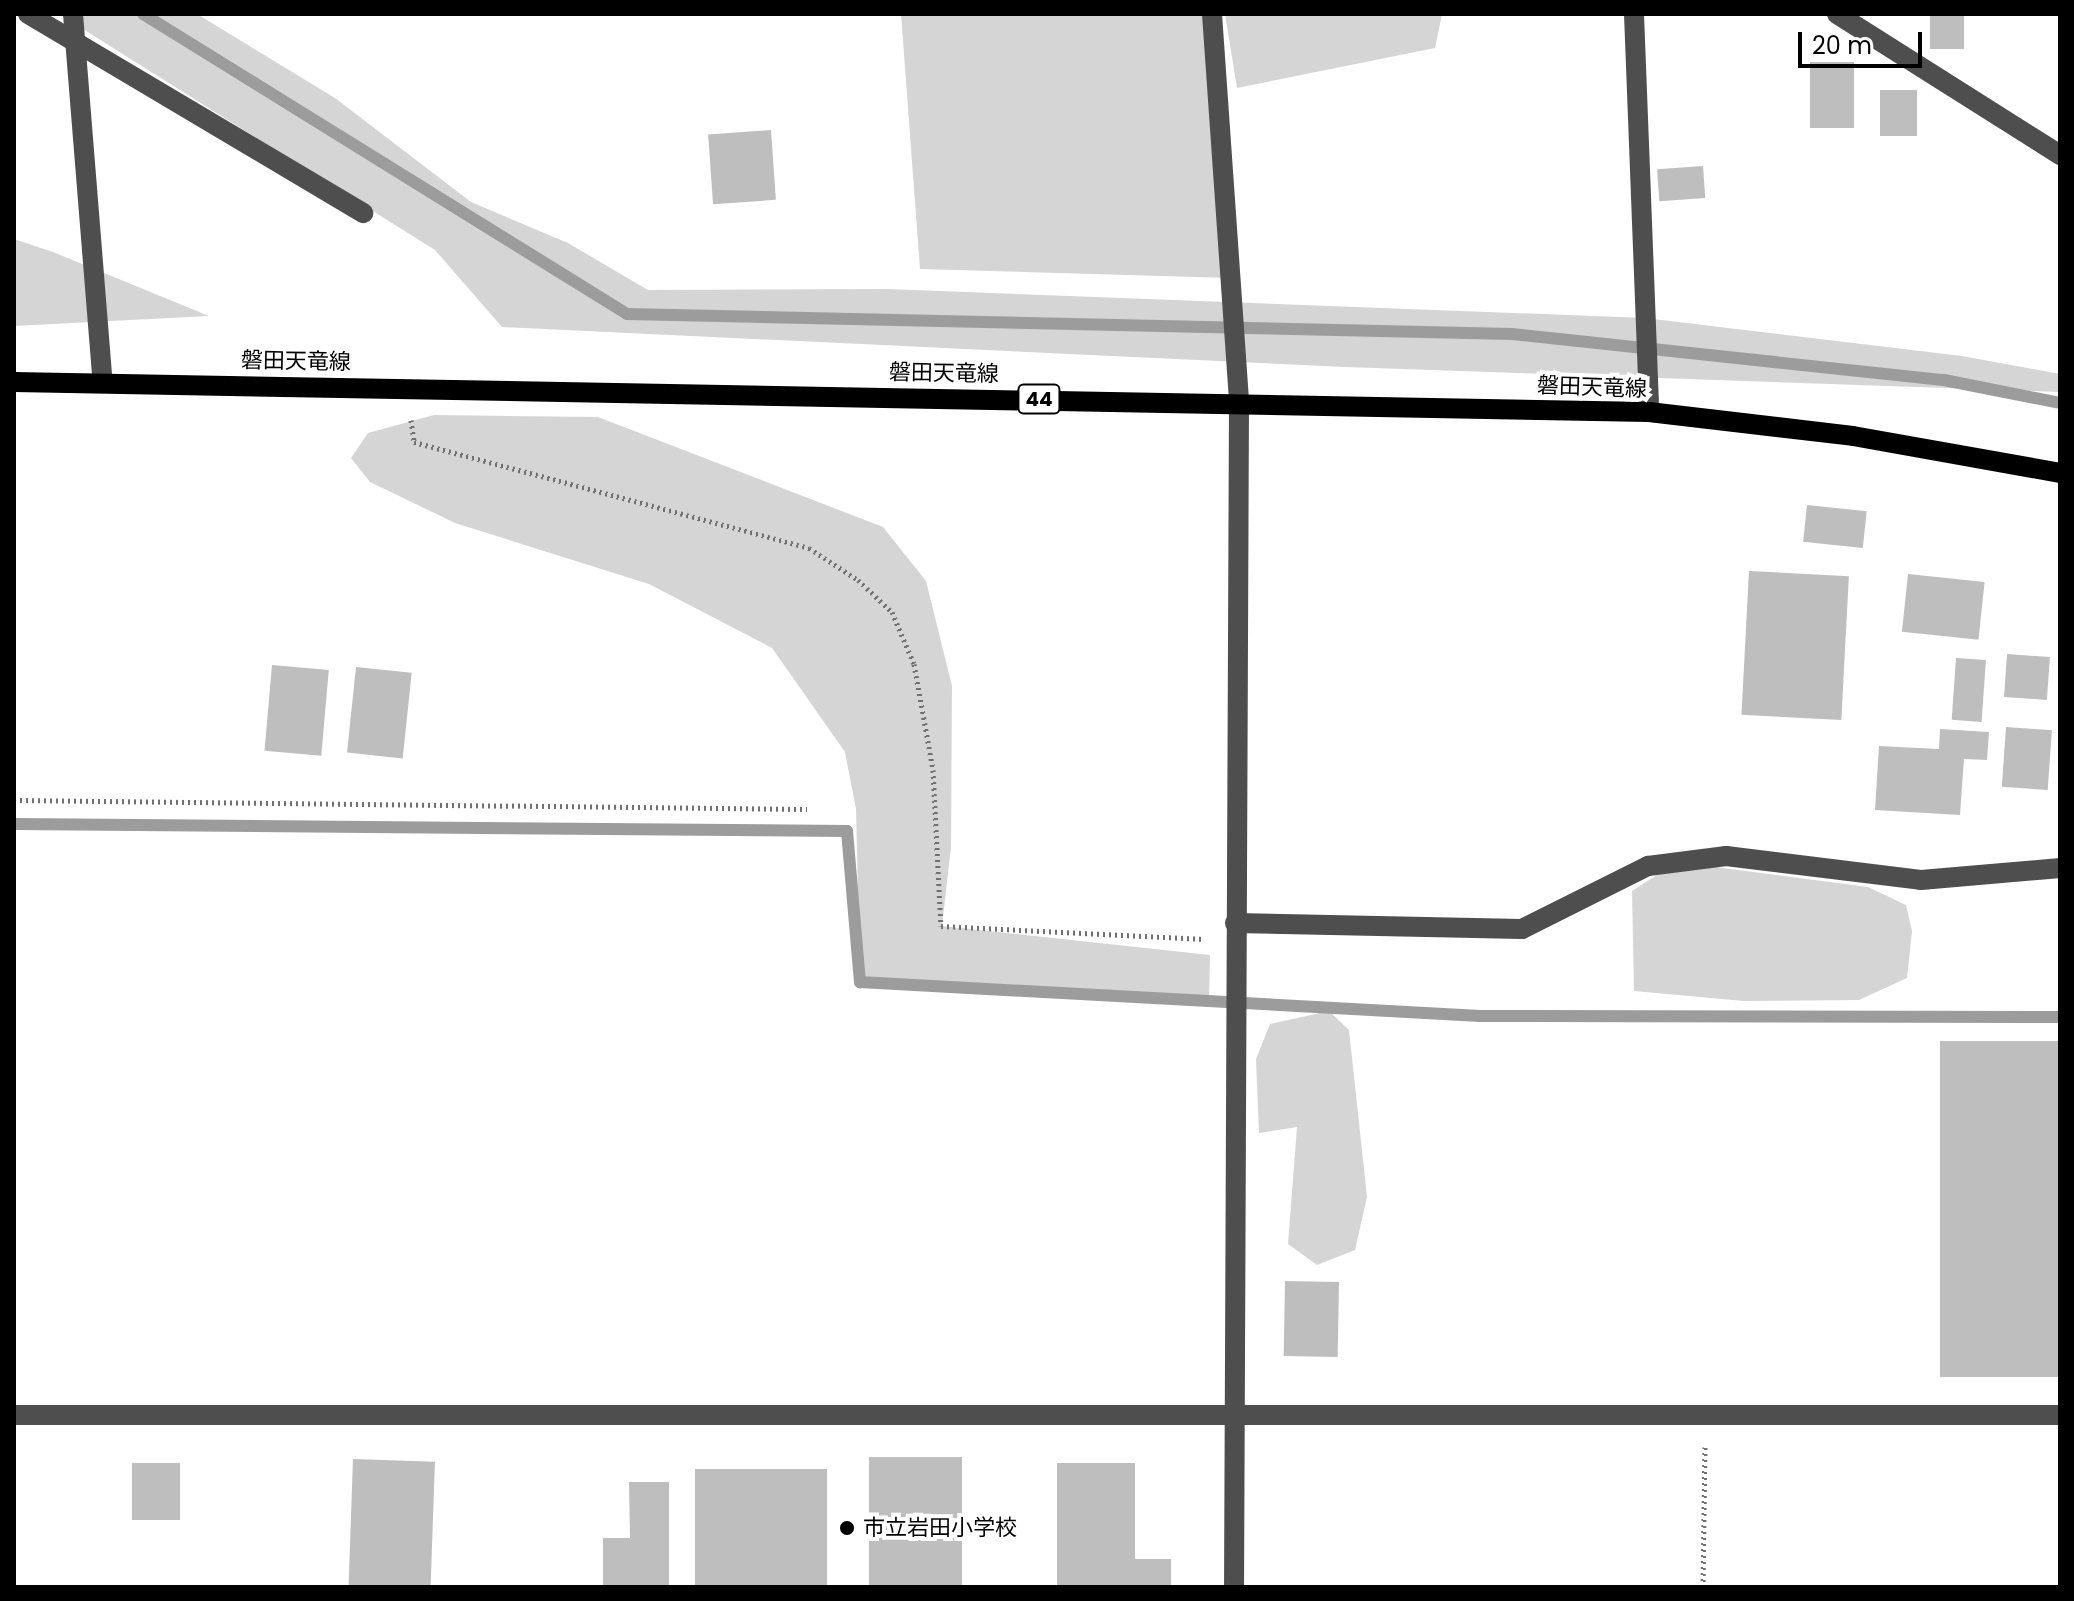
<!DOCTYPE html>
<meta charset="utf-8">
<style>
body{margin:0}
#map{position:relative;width:2074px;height:1601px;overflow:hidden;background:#fff;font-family:Poppins,"Noto Sans JP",sans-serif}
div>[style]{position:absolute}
.green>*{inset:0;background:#d5d5d5}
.stream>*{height:12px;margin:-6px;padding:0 6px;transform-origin:6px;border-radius:6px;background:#9c9c9c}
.building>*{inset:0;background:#bebebe;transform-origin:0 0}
.path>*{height:5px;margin-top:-2.5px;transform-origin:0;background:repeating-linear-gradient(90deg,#707070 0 2px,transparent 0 6px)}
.minor>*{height:20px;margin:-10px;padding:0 10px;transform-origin:10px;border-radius:10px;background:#4e4e4e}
.major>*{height:20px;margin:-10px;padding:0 10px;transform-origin:10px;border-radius:10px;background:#000}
.dots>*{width:22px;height:22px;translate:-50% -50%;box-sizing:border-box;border:4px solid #fff;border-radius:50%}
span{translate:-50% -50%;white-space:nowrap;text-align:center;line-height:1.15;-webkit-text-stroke:8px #fff;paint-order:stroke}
.shield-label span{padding:2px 6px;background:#fff;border:2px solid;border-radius:6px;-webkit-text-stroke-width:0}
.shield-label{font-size:20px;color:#000;font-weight:700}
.street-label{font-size:22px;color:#000}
.poi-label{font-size:22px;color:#000}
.left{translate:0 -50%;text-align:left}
.frame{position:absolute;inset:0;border:16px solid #000;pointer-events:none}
.scale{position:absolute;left:1798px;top:32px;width:124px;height:36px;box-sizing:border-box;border:4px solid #000;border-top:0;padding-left:10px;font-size:24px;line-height:28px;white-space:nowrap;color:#000;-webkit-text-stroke:6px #fff;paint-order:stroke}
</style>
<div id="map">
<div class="green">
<div style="clip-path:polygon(59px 14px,197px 14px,335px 98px,471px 202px,568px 243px,648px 290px,887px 289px,1645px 318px,1962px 356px,2060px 374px,2060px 392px,1345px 367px,502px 327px,435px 250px)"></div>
<div style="clip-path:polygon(901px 14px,1212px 14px,1230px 278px,920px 269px)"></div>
<div style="clip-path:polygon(1225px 14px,1442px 14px,1435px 48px,1237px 88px)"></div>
<div style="clip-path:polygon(14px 239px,53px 252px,209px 316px,14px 326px)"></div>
<div style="clip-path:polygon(434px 415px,598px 417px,883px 527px,926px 581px,952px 686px,951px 847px,942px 926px,1210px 955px,1209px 1004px,860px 982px,856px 809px,845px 752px,772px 648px,649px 584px,455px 523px,370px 482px,351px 458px,368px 433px)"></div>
<div style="clip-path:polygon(1677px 862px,1868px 887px,1906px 905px,1912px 931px,1907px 978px,1859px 1000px,1744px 1001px,1634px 991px,1632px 891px)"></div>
<div style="clip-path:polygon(1329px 1011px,1349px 1030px,1367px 1197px,1355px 1250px,1317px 1265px,1288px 1244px,1297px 1127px,1259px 1133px,1256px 1059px,1270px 1024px)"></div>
</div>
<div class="stream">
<div style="left:143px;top:14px;width:569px;rotate:31.79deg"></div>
<div style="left:627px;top:314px;width:885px;rotate:1.29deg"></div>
<div style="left:1512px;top:334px;width:434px;rotate:6.1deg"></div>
<div style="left:1944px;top:380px;width:118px;rotate:11.2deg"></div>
<div style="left:14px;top:824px;width:833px;rotate:0.48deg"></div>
<div style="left:847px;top:831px;width:152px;rotate:85.1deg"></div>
<div style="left:860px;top:982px;width:621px;rotate:3.14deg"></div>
<div style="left:1480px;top:1016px;width:580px;rotate:0.1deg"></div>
</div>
<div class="building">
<div style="left:1930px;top:14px;width:34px;height:35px"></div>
<div style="left:1810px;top:62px;width:44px;height:66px"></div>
<div style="left:1880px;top:90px;width:37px;height:46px"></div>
<div style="left:771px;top:130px;width:70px;height:63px;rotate:86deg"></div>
<div style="left:1703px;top:166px;width:32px;height:46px;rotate:86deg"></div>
<div style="left:1807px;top:505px;width:60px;height:37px;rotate:6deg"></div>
<div style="left:1749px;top:571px;width:100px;height:144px;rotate:3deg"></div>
<div style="left:1908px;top:574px;width:77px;height:58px;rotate:6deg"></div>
<div style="left:2007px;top:654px;width:43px;height:43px;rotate:4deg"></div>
<div style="left:1956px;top:658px;width:30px;height:62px;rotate:4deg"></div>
<div style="left:272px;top:665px;width:57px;height:86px;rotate:5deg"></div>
<div style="left:356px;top:667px;width:56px;height:86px;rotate:6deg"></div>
<div style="left:2006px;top:727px;width:46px;height:60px;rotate:4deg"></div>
<div style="clip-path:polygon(1940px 729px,1989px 732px,1987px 760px,1964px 759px,1960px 815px,1875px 810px,1879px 746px,1939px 749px)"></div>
<div style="left:1940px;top:1041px;width:120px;height:336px"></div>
<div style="left:1285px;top:1281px;width:54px;height:75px;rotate:1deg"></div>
<div style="left:869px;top:1457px;width:93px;height:130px"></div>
<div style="left:353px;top:1459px;width:82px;height:128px;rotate:2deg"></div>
<div style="left:132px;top:1463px;width:48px;height:57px"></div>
<div style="clip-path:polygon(1057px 1463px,1135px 1463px,1135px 1559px,1171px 1559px,1171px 1587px,1057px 1587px)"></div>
<div style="left:695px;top:1469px;width:132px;height:118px"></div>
<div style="clip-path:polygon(629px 1482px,669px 1482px,669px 1587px,603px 1587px,603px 1538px,630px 1538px)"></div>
</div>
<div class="path">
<div style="left:411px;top:420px;width:22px;rotate:82deg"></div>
<div style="left:414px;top:442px;width:409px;rotate:15deg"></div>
<div style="left:809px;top:548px;width:59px;rotate:33.1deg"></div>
<div style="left:858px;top:580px;width:47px;rotate:43.3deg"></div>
<div style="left:892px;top:612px;width:56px;rotate:67.1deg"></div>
<div style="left:914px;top:664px;width:108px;rotate:79.8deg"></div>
<div style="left:933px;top:770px;width:156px;rotate:87.1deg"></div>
<div style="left:941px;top:926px;width:264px;rotate:2.8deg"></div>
<div style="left:14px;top:800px;width:793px;rotate:0.65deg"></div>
<div style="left:1703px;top:1587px;width:140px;rotate:-89.2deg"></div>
</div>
<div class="minor">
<div style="left:28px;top:14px;width:390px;rotate:30.7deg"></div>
<div style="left:73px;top:14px;width:370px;rotate:85.4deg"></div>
<div style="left:1212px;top:14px;width:388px;rotate:86deg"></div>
<div style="left:1239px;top:401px;width:1186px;rotate:90.24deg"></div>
<div style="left:1634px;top:14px;width:398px;rotate:87.8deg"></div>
<div style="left:1837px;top:14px;width:264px;rotate:32.3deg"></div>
<div style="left:1235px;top:923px;width:287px;rotate:1.2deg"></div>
<div style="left:1522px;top:929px;width:141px;rotate:-26.6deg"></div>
<div style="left:1648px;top:866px;width:79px;rotate:-7.3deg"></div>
<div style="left:1726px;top:856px;width:196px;rotate:7deg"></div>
<div style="left:1921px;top:880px;width:140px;rotate:-4.9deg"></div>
<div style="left:14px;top:1415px;width:2046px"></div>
</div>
<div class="major">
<div style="left:14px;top:382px;width:1635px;rotate:1.05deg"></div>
<div style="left:1649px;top:412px;width:205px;rotate:6.7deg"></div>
<div style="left:1853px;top:436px;width:210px;rotate:10.1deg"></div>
</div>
<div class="dots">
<div style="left:847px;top:1528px;background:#000"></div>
</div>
<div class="shield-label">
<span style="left:1039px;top:399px">44</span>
</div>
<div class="street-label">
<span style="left:296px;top:361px;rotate:1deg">磐田天竜線</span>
<span style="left:944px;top:373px;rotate:1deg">磐田天竜線</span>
<span style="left:1592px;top:387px;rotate:2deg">磐田天竜線</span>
</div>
<div class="poi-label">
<span class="left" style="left:863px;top:1528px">市立岩田小学校</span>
</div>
<div class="frame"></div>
<div class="scale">20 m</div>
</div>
